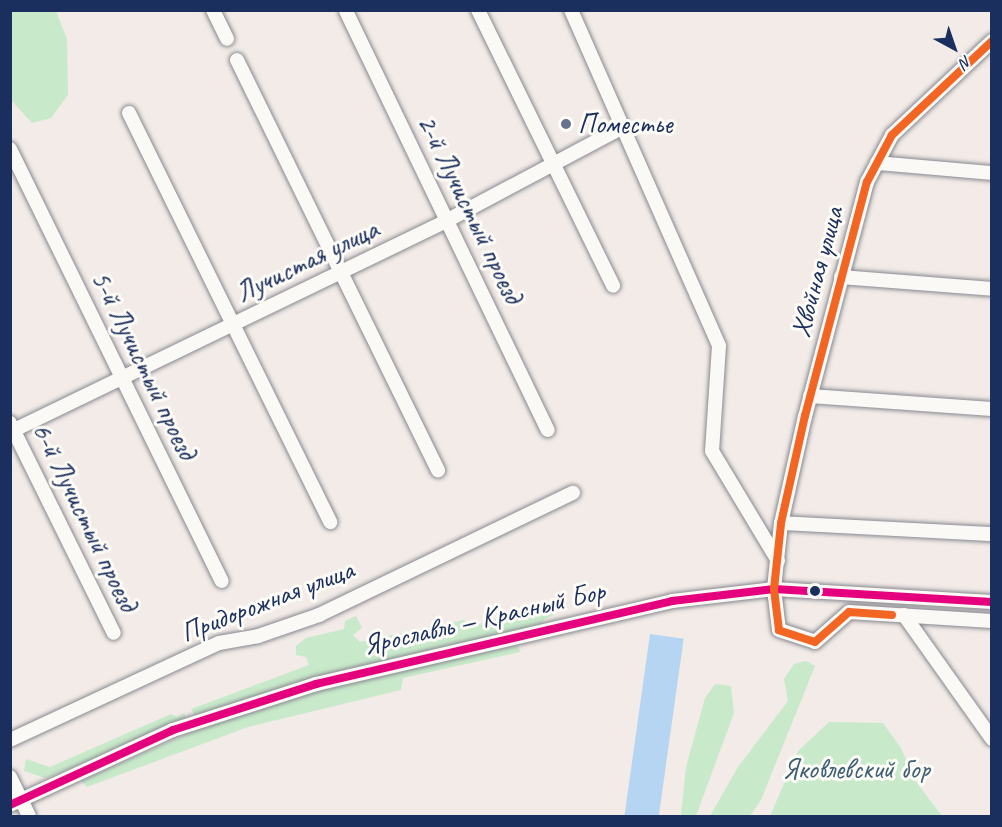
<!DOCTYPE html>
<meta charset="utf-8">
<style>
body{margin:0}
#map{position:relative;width:1002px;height:827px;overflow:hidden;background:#f2ebe7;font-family:Caveat,sans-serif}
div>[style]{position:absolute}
.green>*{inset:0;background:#c8eaca}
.water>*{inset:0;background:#b6d5f3;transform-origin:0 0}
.roads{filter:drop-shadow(0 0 2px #888990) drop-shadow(0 0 2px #888990)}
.minor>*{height:14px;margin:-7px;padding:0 7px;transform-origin:7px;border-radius:7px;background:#faf9f6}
.bus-1>*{height:8px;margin:-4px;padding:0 4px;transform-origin:4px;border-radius:4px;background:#e5007d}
.bus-2>*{height:8px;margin:-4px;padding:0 4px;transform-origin:4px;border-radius:4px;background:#f26522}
.dots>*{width:16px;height:16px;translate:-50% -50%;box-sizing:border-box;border:3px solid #fdfcf7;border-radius:50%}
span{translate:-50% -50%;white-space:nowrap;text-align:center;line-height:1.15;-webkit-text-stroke:6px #fdfcf7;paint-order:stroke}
.poi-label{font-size:28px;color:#1b2f5e}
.left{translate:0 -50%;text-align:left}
.street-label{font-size:28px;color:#1b2f5e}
.park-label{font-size:28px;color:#3e5e73}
.frame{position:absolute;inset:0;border:12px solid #1b2f5e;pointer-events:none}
.north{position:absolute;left:924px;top:18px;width:60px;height:60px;-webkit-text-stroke:4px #fdfcf7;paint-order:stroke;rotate:140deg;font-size:16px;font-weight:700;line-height:24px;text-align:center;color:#1b2f5e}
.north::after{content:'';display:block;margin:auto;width:21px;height:27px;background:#1b2f5e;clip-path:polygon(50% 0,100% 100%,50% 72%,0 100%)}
</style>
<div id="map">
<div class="green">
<div style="clip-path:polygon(11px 10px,56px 11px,67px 39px,68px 95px,51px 118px,32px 123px,11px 100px)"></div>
<div style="clip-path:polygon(555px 601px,553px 615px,545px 619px,541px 626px,371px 664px,195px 716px,191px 709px,309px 665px,306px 657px,296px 655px,296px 646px,306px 638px,344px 629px,345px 621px,356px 616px,362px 628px,353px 635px,360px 642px,464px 620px,476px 625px)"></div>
<div style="clip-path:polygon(518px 645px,520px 652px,403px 678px,401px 690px,248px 727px,87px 787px,81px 781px,223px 718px,322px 688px)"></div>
<div style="clip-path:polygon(806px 661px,815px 666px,761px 800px,750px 816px,710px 816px,738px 767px,788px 701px,784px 679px,794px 664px)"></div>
<div style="clip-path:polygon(715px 684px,731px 686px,734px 713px,696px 816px,681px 815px,686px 767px,705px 698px)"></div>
<div style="clip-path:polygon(184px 713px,186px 718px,57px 774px,45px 778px,24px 771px,26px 759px,50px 767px,171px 714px,177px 717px)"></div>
<div style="clip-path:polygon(829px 722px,883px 723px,901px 748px,914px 779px,942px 816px,770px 816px,798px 751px)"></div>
</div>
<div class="water">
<div style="left:650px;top:634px;width:34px;height:184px;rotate:8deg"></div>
</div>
<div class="roads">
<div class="minor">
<div style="left:213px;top:10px;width:32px;rotate:64deg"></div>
<div style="left:478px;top:10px;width:307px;rotate:63.9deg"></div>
<div style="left:571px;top:10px;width:367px;rotate:66.2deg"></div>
<div style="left:719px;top:346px;width:105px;rotate:93.8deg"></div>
<div style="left:712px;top:451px;width:128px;rotate:59deg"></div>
<div style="left:346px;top:11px;width:465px;rotate:64.3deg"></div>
<div style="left:992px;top:41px;width:137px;rotate:136.8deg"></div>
<div style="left:892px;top:135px;width:53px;rotate:118deg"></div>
<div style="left:867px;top:182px;width:242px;rotate:104.8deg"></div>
<div style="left:805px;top:416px;width:110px;rotate:102.6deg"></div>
<div style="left:781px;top:523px;width:66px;rotate:96.1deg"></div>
<div style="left:774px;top:589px;width:41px;rotate:83deg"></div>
<div style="left:779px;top:630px;width:38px;rotate:18deg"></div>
<div style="left:815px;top:642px;width:45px;rotate:-41.4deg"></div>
<div style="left:849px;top:612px;width:143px;rotate:3.6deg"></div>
<div style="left:237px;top:60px;width:457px;rotate:63.9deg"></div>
<div style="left:129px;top:113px;width:456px;rotate:63.8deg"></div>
<div style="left:10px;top:149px;width:481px;rotate:63.9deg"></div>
<div style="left:877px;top:163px;width:115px;rotate:5deg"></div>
<div style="left:841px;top:277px;width:151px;rotate:4.5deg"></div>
<div style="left:810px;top:396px;width:182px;rotate:4.1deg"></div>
<div style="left:10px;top:423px;width:234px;rotate:63.7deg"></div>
<div style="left:10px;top:432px;width:487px;rotate:-25.8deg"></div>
<div style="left:448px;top:220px;width:196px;rotate:-28deg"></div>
<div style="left:781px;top:523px;width:211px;rotate:3deg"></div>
<div style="left:904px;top:615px;width:152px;rotate:54.6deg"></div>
<div style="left:10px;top:740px;width:230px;rotate:-24.9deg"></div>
<div style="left:219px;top:643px;width:40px;rotate:-10deg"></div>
<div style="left:258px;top:636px;width:65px;rotate:-19deg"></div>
<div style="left:319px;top:615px;width:282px;rotate:-25.7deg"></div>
<div style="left:10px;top:777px;width:43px;rotate:64deg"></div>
<div style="left:10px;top:805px;width:179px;rotate:-24.7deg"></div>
<div style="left:173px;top:730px;width:150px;rotate:-17.8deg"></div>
<div style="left:316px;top:684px;width:366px;rotate:-13.1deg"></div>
<div style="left:672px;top:601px;width:103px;rotate:-6.7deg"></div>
<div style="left:774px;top:589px;width:218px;rotate:3.4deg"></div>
</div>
</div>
<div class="bus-1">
<div style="left:10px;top:805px;width:179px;rotate:-24.7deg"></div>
<div style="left:173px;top:730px;width:150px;rotate:-17.8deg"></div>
<div style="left:316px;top:684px;width:366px;rotate:-13.1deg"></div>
<div style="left:672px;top:601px;width:103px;rotate:-6.7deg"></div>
<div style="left:774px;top:589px;width:218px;rotate:3.4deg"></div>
</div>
<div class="bus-2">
<div style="left:892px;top:615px;width:43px;rotate:-176deg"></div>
<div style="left:849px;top:612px;width:45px;rotate:138.6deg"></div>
<div style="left:815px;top:642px;width:38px;rotate:-162deg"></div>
<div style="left:779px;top:630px;width:41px;rotate:-97deg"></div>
<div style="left:774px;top:589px;width:66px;rotate:-83.9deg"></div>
<div style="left:781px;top:523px;width:110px;rotate:-77.4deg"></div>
<div style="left:805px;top:416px;width:242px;rotate:-75.2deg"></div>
<div style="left:867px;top:182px;width:53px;rotate:-62deg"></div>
<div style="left:892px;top:135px;width:137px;rotate:-43.2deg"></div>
</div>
<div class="dots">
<div style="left:566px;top:124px;background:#66718e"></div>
<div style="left:815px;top:591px;background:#1b2f5e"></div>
</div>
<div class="poi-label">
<span class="left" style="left:578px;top:124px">Поместье</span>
</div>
<div class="street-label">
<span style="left:470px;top:209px;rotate:64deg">2-й Лучистый проезд</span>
<span style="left:307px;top:261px;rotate:-26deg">Лучистая улица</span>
<span style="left:817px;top:272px;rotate:-75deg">Хвойная улица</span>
<span style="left:144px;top:365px;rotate:64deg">5-й Лучистый проезд</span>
<span style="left:85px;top:517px;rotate:64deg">6-й Лучистый проезд</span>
<span style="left:267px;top:601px;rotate:-21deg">Придорожная улица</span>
<span style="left:484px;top:618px;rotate:-13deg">Ярославль — Красный Бор</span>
</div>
<div class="park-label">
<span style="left:856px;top:769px">Яковлевский бор</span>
</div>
<div class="frame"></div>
<div class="north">N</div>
</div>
